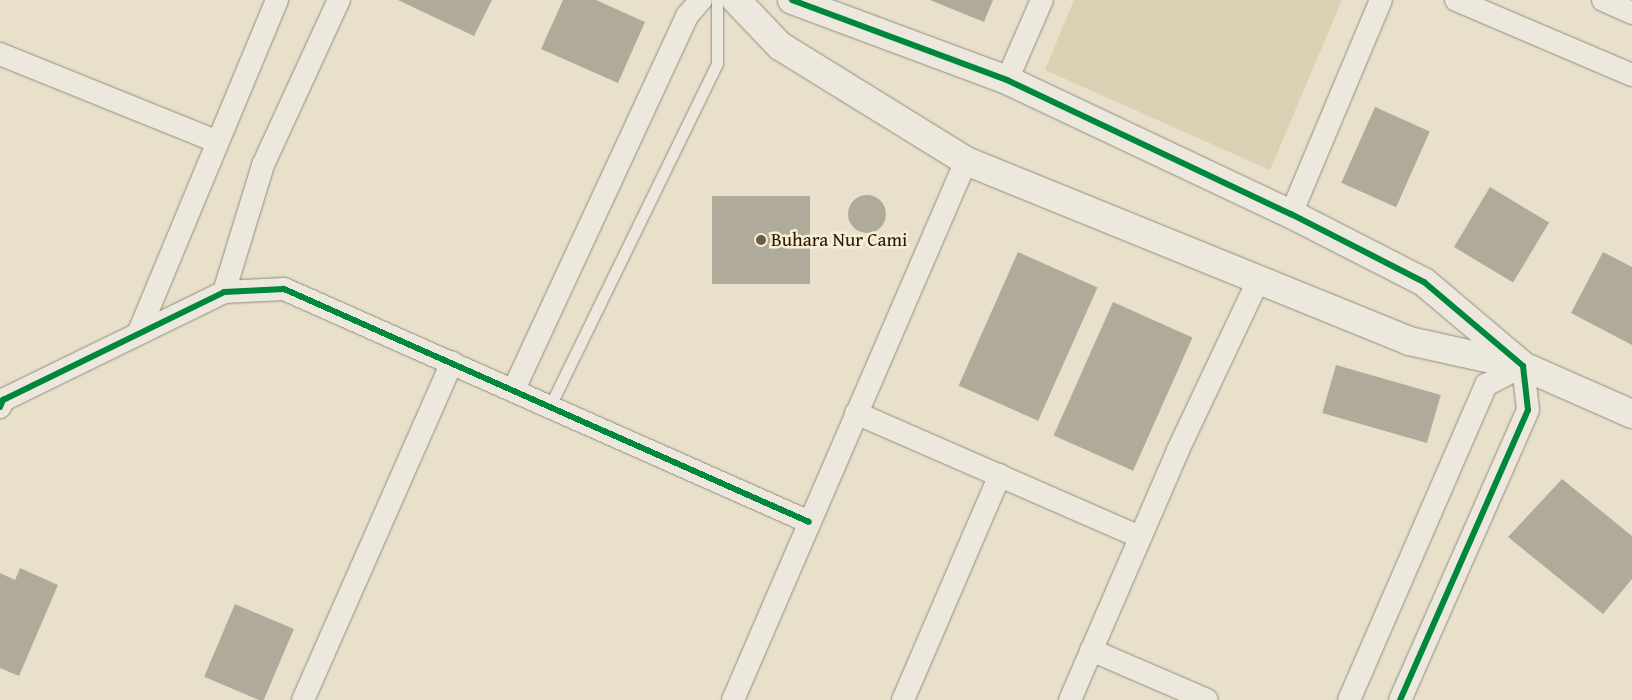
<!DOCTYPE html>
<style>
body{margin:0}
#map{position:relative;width:1632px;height:700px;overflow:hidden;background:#e8e0cb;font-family:"Gentium Book Plus",serif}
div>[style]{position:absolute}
.green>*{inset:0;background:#dbd0b3}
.building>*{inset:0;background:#b0aa9b;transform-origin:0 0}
.round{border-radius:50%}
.roads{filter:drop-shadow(0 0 1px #938c7d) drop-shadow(0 0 1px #938c7d)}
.lane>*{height:11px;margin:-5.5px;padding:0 5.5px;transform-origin:5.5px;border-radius:5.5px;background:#ece8dd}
.street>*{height:22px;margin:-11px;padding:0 11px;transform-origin:11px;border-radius:11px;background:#ece8dd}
.secondary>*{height:28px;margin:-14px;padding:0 14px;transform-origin:14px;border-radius:14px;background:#ece8dd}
.cycleway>*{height:6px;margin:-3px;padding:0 3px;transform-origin:3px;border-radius:3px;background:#00873e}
.dots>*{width:14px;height:14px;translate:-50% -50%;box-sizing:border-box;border:2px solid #f8eed5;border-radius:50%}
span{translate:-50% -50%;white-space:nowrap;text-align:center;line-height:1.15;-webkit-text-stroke:5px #f8eed5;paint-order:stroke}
.poi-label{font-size:19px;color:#261602}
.left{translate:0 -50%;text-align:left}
</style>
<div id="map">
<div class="green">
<div style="clip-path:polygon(1074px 0,1342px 0,1270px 170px,1045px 70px)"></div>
</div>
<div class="building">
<div style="clip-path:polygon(398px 0,492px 0,474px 36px)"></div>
<div style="clip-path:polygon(563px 0,596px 0,645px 22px,618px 83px,541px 49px)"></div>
<div style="clip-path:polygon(930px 0,993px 0,984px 22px)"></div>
<div style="left:1375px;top:107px;width:60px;height:83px;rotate:24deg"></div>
<div style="left:1490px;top:187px;width:69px;height:70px;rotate:31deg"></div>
<div class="round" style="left:848px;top:195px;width:38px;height:38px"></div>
<div style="left:810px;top:196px;width:88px;height:98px;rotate:90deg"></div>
<div style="left:1018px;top:252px;width:87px;height:146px;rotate:24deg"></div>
<div style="clip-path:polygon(1603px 252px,1632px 267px,1632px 345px,1571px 313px)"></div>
<div style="left:1113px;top:302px;width:87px;height:146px;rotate:24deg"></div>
<div style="left:1336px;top:365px;width:109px;height:50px;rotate:16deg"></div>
<div style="clip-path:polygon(1562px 479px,1632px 536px,1632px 579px,1603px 614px,1508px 537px)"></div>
<div style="clip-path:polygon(20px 568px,58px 585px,19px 676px,0 668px,0 573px,15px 580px)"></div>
<div style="left:235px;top:604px;width:64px;height:79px;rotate:23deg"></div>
</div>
<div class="roads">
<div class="lane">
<div style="left:550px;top:406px;width:381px;rotate:-64deg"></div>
<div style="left:717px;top:63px;width:63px;rotate:-90deg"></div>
</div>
<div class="street">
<div style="left:1456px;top:0;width:191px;rotate:23.1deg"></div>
<div style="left:1603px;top:0;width:32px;rotate:24deg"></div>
<div style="left:0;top:54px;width:232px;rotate:22deg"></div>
<div style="left:1007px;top:80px;width:87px;rotate:-66.4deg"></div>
<div style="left:1291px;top:214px;width:232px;rotate:-67.2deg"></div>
<div style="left:224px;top:292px;width:133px;rotate:-72.9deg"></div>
<div style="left:263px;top:165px;width:182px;rotate:-65.3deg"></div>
<div style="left:138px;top:334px;width:362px;rotate:-67.4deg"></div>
<div style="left:514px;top:389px;width:411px;rotate:-65.1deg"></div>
<div style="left:687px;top:16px;width:21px;rotate:-49deg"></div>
<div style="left:0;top:407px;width:8px;rotate:-67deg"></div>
<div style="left:3px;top:400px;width:246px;rotate:-26deg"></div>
<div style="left:224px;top:292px;width:60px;rotate:-2.9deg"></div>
<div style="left:284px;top:289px;width:574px;rotate:23.93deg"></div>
<div style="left:856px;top:413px;width:310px;rotate:23.6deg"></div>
<div style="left:1091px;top:650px;width:126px;rotate:23.3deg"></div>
<div style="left:303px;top:700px;width:369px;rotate:-66.2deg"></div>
<div style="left:733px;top:700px;width:587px;rotate:-66.62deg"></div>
<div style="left:903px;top:700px;width:245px;rotate:-66.7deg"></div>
<div style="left:1070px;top:700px;width:272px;rotate:-66.6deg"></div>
<div style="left:1178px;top:450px;width:187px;rotate:-64.7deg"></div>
<div style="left:1349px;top:700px;width:344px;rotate:-66.5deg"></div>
<div style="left:1486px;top:385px;width:42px;rotate:-27.2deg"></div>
<div style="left:1523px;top:366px;width:44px;rotate:83.5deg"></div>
<div style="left:1528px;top:410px;width:317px;rotate:113.8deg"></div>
</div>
<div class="secondary">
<div style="left:736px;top:0;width:64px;rotate:46.3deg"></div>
<div style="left:780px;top:46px;width:219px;rotate:31.7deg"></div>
<div style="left:966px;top:161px;width:478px;rotate:22.1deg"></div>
<div style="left:1409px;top:341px;width:117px;rotate:12.4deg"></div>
<div style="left:1523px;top:366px;width:119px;rotate:23.8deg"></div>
<div style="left:792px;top:0;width:229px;rotate:20.4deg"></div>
<div style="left:1007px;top:80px;width:314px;rotate:25.3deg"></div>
<div style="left:1291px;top:214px;width:149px;rotate:27.1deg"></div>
<div style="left:1424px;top:282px;width:126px;rotate:40.2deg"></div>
</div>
</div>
<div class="cycleway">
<div style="left:792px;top:0;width:229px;rotate:20.4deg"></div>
<div style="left:1007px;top:80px;width:314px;rotate:25.3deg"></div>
<div style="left:1291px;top:214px;width:149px;rotate:27.1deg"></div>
<div style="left:1424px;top:282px;width:130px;rotate:40.3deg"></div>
<div style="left:1523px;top:366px;width:44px;rotate:83.5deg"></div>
<div style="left:1528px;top:410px;width:317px;rotate:113.8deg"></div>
<div style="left:0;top:407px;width:8px;rotate:-67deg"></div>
<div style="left:3px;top:400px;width:246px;rotate:-26deg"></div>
<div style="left:224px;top:292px;width:60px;rotate:-2.9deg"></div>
<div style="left:284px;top:289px;width:574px;rotate:23.93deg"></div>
</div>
<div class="dots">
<div style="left:761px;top:240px;background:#6a5d48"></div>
</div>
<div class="poi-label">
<span class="left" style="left:771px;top:240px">Buhara Nur Cami</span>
</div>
</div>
